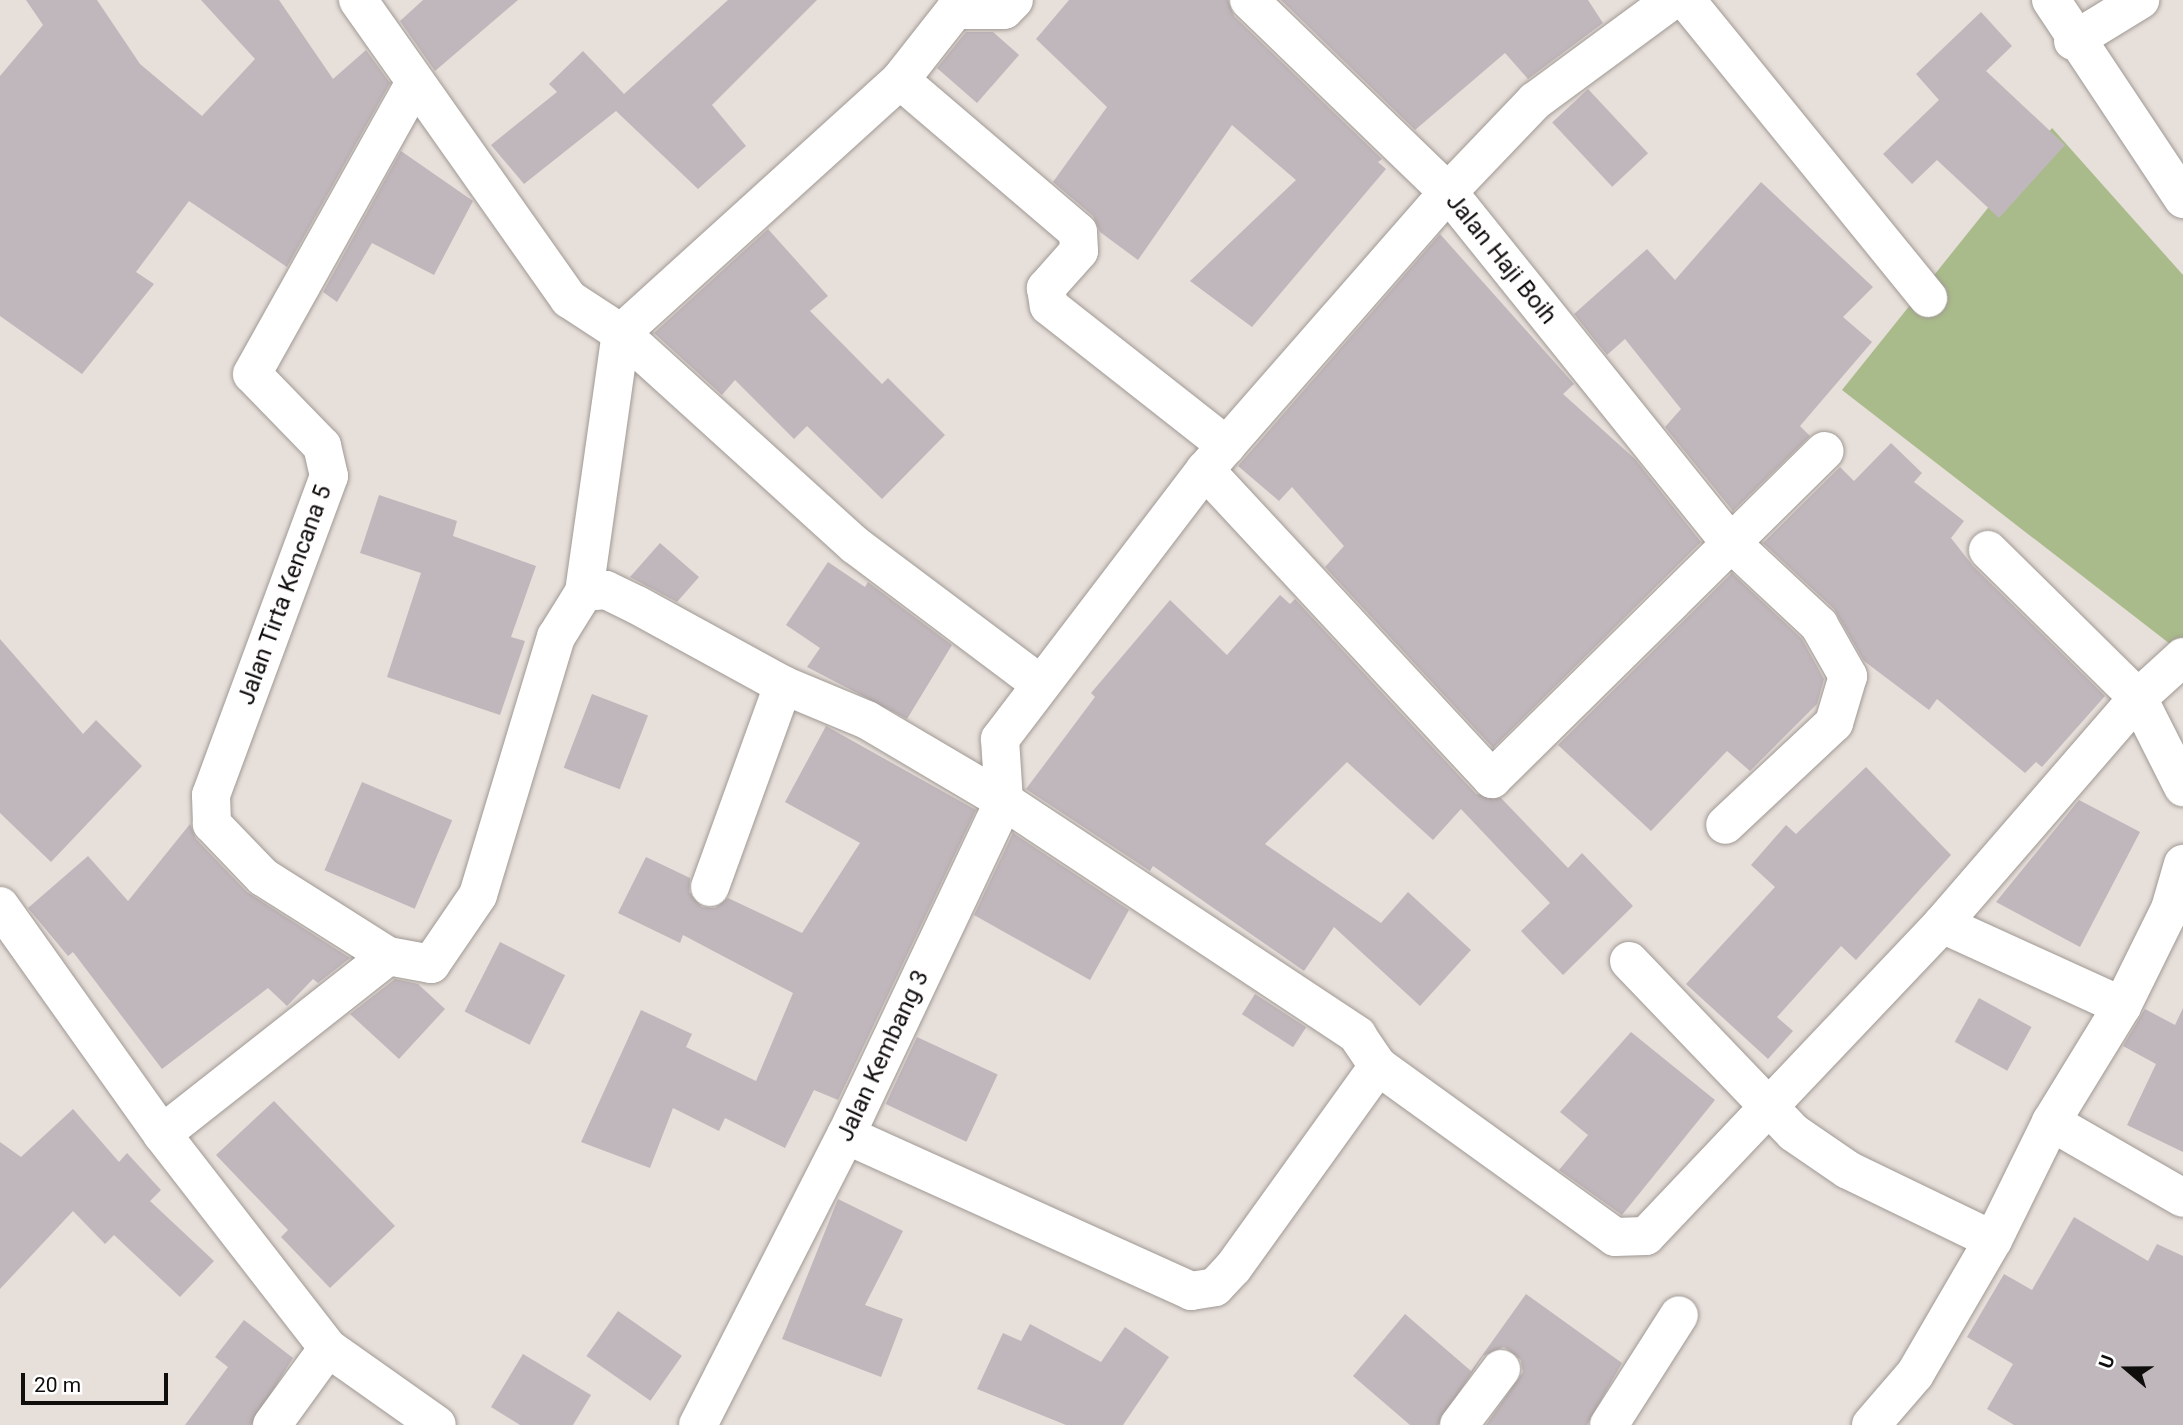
<!DOCTYPE html>
<style>
body{margin:0}
#map{position:relative;width:2183px;height:1425px;overflow:hidden;background:#e7dfda;font-family:Roboto,sans-serif}
div>[style]{position:absolute}
.green>*{inset:0;background:#a9bb8a}
.building>*{inset:0;background:#c0b7bc;transform-origin:0 0}
.roads{filter:drop-shadow(0 0 2px #a09994) drop-shadow(0 0 2px #a09994)}
.street>*{height:38px;margin:-19px;padding:0 19px;transform-origin:19px;border-radius:19px;background:#fff}
span{translate:-50% -50%;white-space:nowrap;text-align:center;line-height:1.15;-webkit-text-stroke:5px #fff;paint-order:stroke}
.street-label{font-size:24px;color:#100e0c}
.north{position:absolute;left:2092px;top:1334px;width:70px;height:70px;-webkit-text-stroke:5px #fff;paint-order:stroke;rotate:290deg;font-size:19px;font-weight:700;line-height:28px;text-align:center;color:#100e0c}
.north::after{content:'';display:block;margin:auto;width:24px;height:32px;background:#100e0c;clip-path:polygon(50% 0,100% 100%,50% 72%,0 100%)}
.scale{position:absolute;left:21px;top:1373px;width:147px;height:32px;box-sizing:border-box;border:4px solid #100e0c;border-top:0;padding-left:9px;font-size:21px;line-height:24px;white-space:nowrap;color:#100e0c;-webkit-text-stroke:5px #fff;paint-order:stroke}
</style>
<div id="map">
<div class="green">
<div style="clip-path:polygon(2052px 128px,2183px 275px,2183px 654px,1842px 390px)"></div>
</div>
<div class="building">
<div style="clip-path:polygon(26px 0,97px 0,140px 64px,202px 116px,255px 59px,201px 0,279px 0,333px 79px,366px 50px,390px 83px,287px 267px,189px 201px,136px 272px,154px 284px,82px 374px,0 316px,0 76px,43px 25px)"></div>
<div style="clip-path:polygon(423px 0,518px 0,435px 71px,400px 21px)"></div>
<div style="clip-path:polygon(728px 0,817px 0,712px 105px,746px 146px,698px 189px,616px 111px,524px 184px,491px 145px,557px 92px,549px 84px,583px 51px,624px 94px)"></div>
<div style="clip-path:polygon(1069px 0,1228px 0,1234px 16px,1382px 159px,1378px 162px,1386px 169px,1252px 327px,1190px 281px,1296px 180px,1232px 125px,1138px 260px,1100px 232px,1093px 216px,1053px 182px,1107px 107px,1036px 39px)"></div>
<div style="clip-path:polygon(1281px 0,1588px 0,1603px 23px,1528px 79px,1505px 53px,1415px 130px)"></div>
<div style="clip-path:polygon(1981px 12px,2012px 46px,1986px 71px,2065px 145px,1999px 218px,1937px 160px,1912px 184px,1883px 154px,1939px 100px,1916px 74px)"></div>
<div style="clip-path:polygon(966px 32px,993px 32px,1019px 55px,977px 103px,937px 68px)"></div>
<div style="left:1588px;top:89px;width:88px;height:49px;rotate:47deg"></div>
<div style="clip-path:polygon(401px 151px,473px 201px,434px 275px,372px 243px,337px 302px,323px 292px)"></div>
<div style="clip-path:polygon(1761px 182px,1873px 287px,1843px 317px,1872px 342px,1800px 426px,1810px 436px,1733px 511px,1665px 427px,1681px 409px,1625px 339px,1607px 355px,1574px 314px,1647px 249px,1675px 280px)"></div>
<div style="clip-path:polygon(768px 229px,828px 296px,810px 311px,882px 384px,888px 378px,945px 435px,882px 499px,807px 426px,794px 439px,735px 380px,722px 395px,654px 333px)"></div>
<div style="clip-path:polygon(1440px 234px,1574px 384px,1563px 394px,1635px 459px,1701px 542px,1493px 748px,1325px 567px,1344px 546px,1292px 487px,1279px 501px,1238px 466px)"></div>
<div style="clip-path:polygon(1891px 443px,1922px 473px,1914px 482px,1964px 521px,1951px 538px,1973px 566px,2105px 696px,2042px 767px,2036px 762px,2025px 773px,1937px 699px,1929px 710px,1864px 661px,1834px 609px,1763px 543px,1840px 467px,1854px 481px)"></div>
<div style="clip-path:polygon(379px 495px,457px 521px,453px 536px,536px 566px,511px 637px,525px 641px,500px 715px,387px 677px,421px 573px,360px 553px)"></div>
<div style="clip-path:polygon(660px 543px,699px 577px,677px 602px,630px 577px)"></div>
<div style="clip-path:polygon(828px 562px,865px 587px,868px 582px,952px 645px,907px 719px,807px 667px,820px 648px,786px 625px)"></div>
<div style="clip-path:polygon(1732px 573px,1802px 639px,1824px 679px,1817px 704px,1750px 771px,1727px 751px,1651px 831px,1558px 745px)"></div>
<div style="clip-path:polygon(1280px 595px,1290px 604px,1295px 599px,1476px 794px,1501px 798px,1568px 868px,1582px 853px,1633px 906px,1563px 975px,1521px 931px,1550px 903px,1461px 809px,1433px 840px,1347px 762px,1265px 844px,1381px 923px,1408px 892px,1471px 950px,1420px 1006px,1334px 927px,1304px 971px,1153px 866px,1150px 871px,1026px 789px,1095px 697px,1091px 693px,1170px 600px,1227px 655px)"></div>
<div style="clip-path:polygon(0 639px,83px 734px,96px 720px,142px 766px,51px 862px,0 813px)"></div>
<div style="left:592px;top:694px;width:60px;height:79px;rotate:21deg"></div>
<div style="clip-path:polygon(826px 726px,976px 810px,838px 1100px,814px 1090px,785px 1148px,725px 1118px,719px 1131px,673px 1108px,650px 1168px,581px 1142px,641px 1010px,692px 1034px,686px 1047px,756px 1081px,793px 993px,683px 935px,680px 943px,618px 913px,646px 857px,690px 878px,689px 892px,702px 907px,715px 908px,728px 898px,802px 933px,860px 843px,785px 802px)"></div>
<div style="clip-path:polygon(1866px 767px,1951px 855px,1856px 960px,1841px 946px,1777px 1017px,1793px 1031px,1768px 1059px,1686px 984px,1775px 887px,1751px 865px,1786px 825px,1796px 834px)"></div>
<div style="left:362px;top:782px;width:98px;height:96px;rotate:23deg"></div>
<div style="clip-path:polygon(2079px 800px,2140px 832px,2080px 947px,1996px 902px)"></div>
<div style="clip-path:polygon(190px 824px,196px 839px,247px 892px,350px 958px,318px 983px,313px 979px,287px 1006px,268px 988px,162px 1069px,73px 952px,68px 956px,28px 908px,88px 856px,128px 901px)"></div>
<div style="clip-path:polygon(1013px 833px,1129px 910px,1090px 980px,974px 915px)"></div>
<div style="left:500px;top:942px;width:73px;height:78px;rotate:27deg"></div>
<div style="clip-path:polygon(395px 979px,418px 984px,445px 1009px,399px 1059px,350px 1014px)"></div>
<div style="left:1255px;top:994px;width:61px;height:24px;rotate:33deg"></div>
<div style="left:1979px;top:998px;width:60px;height:50px;rotate:29deg"></div>
<div style="clip-path:polygon(2183px 1008px,2183px 1152px,2127px 1125px,2156px 1064px,2123px 1046px,2145px 1009px,2175px 1025px)"></div>
<div style="clip-path:polygon(1631px 1032px,1715px 1100px,1622px 1215px,1559px 1170px,1588px 1135px,1560px 1112px)"></div>
<div style="left:917px;top:1037px;width:89px;height:74px;rotate:25deg"></div>
<div style="clip-path:polygon(274px 1101px,395px 1226px,330px 1288px,281px 1237px,288px 1230px,216px 1155px)"></div>
<div style="clip-path:polygon(73px 1109px,119px 1162px,127px 1153px,161px 1190px,150px 1201px,214px 1261px,180px 1297px,114px 1235px,105px 1244px,73px 1211px,0 1289px,0 1142px,21px 1157px)"></div>
<div style="clip-path:polygon(838px 1199px,903px 1231px,865px 1305px,903px 1319px,881px 1377px,782px 1339px)"></div>
<div style="clip-path:polygon(2074px 1217px,2148px 1261px,2157px 1244px,2183px 1256px,2183px 1425px,2014px 1425px,1987px 1409px,2013px 1364px,1967px 1337px,2004px 1274px,2032px 1290px)"></div>
<div style="clip-path:polygon(1526px 1294px,1622px 1363px,1587px 1425px,1486px 1425px,1523px 1372px,1521px 1360px,1504px 1347px,1483px 1356px,1438px 1425px,1410px 1425px,1353px 1376px,1405px 1314px,1471px 1371px)"></div>
<div style="left:618px;top:1311px;width:78px;height:55px;rotate:35deg"></div>
<div style="clip-path:polygon(244px 1320px,293px 1358px,251px 1425px,185px 1425px,228px 1367px,215px 1357px)"></div>
<div style="clip-path:polygon(1030px 1324px,1101px 1362px,1125px 1327px,1169px 1357px,1123px 1425px,1066px 1425px,977px 1389px,1003px 1333px,1021px 1341px)"></div>
<div style="clip-path:polygon(523px 1354px,591px 1395px,573px 1425px,520px 1425px,491px 1407px)"></div>
</div>
<div class="roads">
<div class="street">
<div style="left:358px;top:0;width:366px;rotate:54.8deg"></div>
<div style="left:569px;top:299px;width:62px;rotate:33.2deg"></div>
<div style="left:621px;top:333px;width:316px;rotate:42.2deg"></div>
<div style="left:855px;top:545px;width:230px;rotate:36.9deg"></div>
<div style="left:1249px;top:0;width:277px;rotate:44deg"></div>
<div style="left:1448px;top:192px;width:447px;rotate:51.2deg"></div>
<div style="left:1728px;top:540px;width:125px;rotate:43deg"></div>
<div style="left:1819px;top:625px;width:59px;rotate:60.4deg"></div>
<div style="left:1848px;top:676px;width:49px;rotate:106.6deg"></div>
<div style="left:1834px;top:723px;width:149px;rotate:136.9deg"></div>
<div style="left:1686px;top:0;width:384px;rotate:50.9deg"></div>
<div style="left:2051px;top:0;width:239px;rotate:56.4deg"></div>
<div style="left:2073px;top:41px;width:79px;rotate:-31.5deg"></div>
<div style="left:900px;top:80px;width:234px;rotate:40.5deg"></div>
<div style="left:1078px;top:232px;width:19px;rotate:87deg"></div>
<div style="left:1079px;top:251px;width:50px;rotate:131.7deg"></div>
<div style="left:1046px;top:288px;width:18px;rotate:81deg"></div>
<div style="left:1049px;top:306px;width:226px;rotate:38.2deg"></div>
<div style="left:1205px;top:470px;width:422px;rotate:47.1deg"></div>
<div style="left:1492px;top:779px;width:467px;rotate:-44.6deg"></div>
<div style="left:1988px;top:550px;width:211px;rotate:44.6deg"></div>
<div style="left:2138px;top:698px;width:100px;rotate:63.2deg"></div>
<div style="left:584px;top:592px;width:22px;rotate:-5deg"></div>
<div style="left:606px;top:590px;width:34px;rotate:26deg"></div>
<div style="left:637px;top:605px;width:166px;rotate:28.7deg"></div>
<div style="left:783px;top:685px;width:91px;rotate:22.6deg"></div>
<div style="left:867px;top:720px;width:159px;rotate:30.6deg"></div>
<div style="left:1004px;top:801px;width:424px;rotate:33.5deg"></div>
<div style="left:1357px;top:1035px;width:37px;rotate:56deg"></div>
<div style="left:1378px;top:1066px;width:292px;rotate:35.8deg"></div>
<div style="left:1615px;top:1237px;width:31px;rotate:-2deg"></div>
<div style="left:1646px;top:1236px;width:430px;rotate:-46.5deg"></div>
<div style="left:1942px;top:924px;width:299px;rotate:-49.1deg"></div>
<div style="left:2138px;top:698px;width:61px;rotate:-42.3deg"></div>
<div style="left:710px;top:887px;width:215px;rotate:-70.1deg"></div>
<div style="left:0;top:906px;width:280px;rotate:54.6deg"></div>
<div style="left:162px;top:1134px;width:271px;rotate:52.2deg"></div>
<div style="left:328px;top:1348px;width:133px;rotate:35.2deg"></div>
<div style="left:1942px;top:924px;width:198px;rotate:24.5deg"></div>
<div style="left:388px;top:956px;width:148px;rotate:-147.7deg"></div>
<div style="left:263px;top:877px;width:74px;rotate:-133.9deg"></div>
<div style="left:212px;top:824px;width:29px;rotate:-92deg"></div>
<div style="left:211px;top:795px;width:340px;rotate:-69.7deg"></div>
<div style="left:329px;top:476px;width:31px;rotate:-103deg"></div>
<div style="left:322px;top:446px;width:100px;rotate:-134.2deg"></div>
<div style="left:252px;top:374px;width:332px;rotate:-60.8deg"></div>
<div style="left:1629px;top:961px;width:238px;rotate:46.2deg"></div>
<div style="left:1794px;top:1133px;width:65px;rotate:34.4deg"></div>
<div style="left:1848px;top:1170px;width:161px;rotate:25.8deg"></div>
<div style="left:2051px;top:1122px;width:152px;rotate:29.9deg"></div>
<div style="left:162px;top:1134px;width:288px;rotate:-38.2deg"></div>
<div style="left:388px;top:956px;width:44px;rotate:10.5deg"></div>
<div style="left:431px;top:964px;width:83px;rotate:-55.7deg"></div>
<div style="left:478px;top:895px;width:270px;rotate:-73.2deg"></div>
<div style="left:556px;top:637px;width:53px;rotate:-58.1deg"></div>
<div style="left:584px;top:592px;width:262px;rotate:-81.9deg"></div>
<div style="left:621px;top:333px;width:377px;rotate:-42.2deg"></div>
<div style="left:900px;top:80px;width:89px;rotate:-51.8deg"></div>
<div style="left:955px;top:10px;width:49px"></div>
<div style="left:1004px;top:10px;width:14px;rotate:-45deg"></div>
<div style="left:846px;top:1135px;width:379px;rotate:24.3deg"></div>
<div style="left:1191px;top:1291px;width:24px;rotate:-9deg"></div>
<div style="left:1215px;top:1287px;width:26px;rotate:-47deg"></div>
<div style="left:1233px;top:1268px;width:249px;rotate:-54.3deg"></div>
<div style="left:272px;top:1425px;width:95px;rotate:-54deg"></div>
<div style="left:698px;top:1425px;width:326px;rotate:-63deg"></div>
<div style="left:846px;top:1135px;width:369px;rotate:-64.7deg"></div>
<div style="left:1004px;top:801px;width:62px;rotate:-93.7deg"></div>
<div style="left:1000px;top:739px;width:338px;rotate:-52.7deg"></div>
<div style="left:1205px;top:470px;width:369px;rotate:-48.8deg"></div>
<div style="left:1448px;top:192px;width:126px;rotate:-46.3deg"></div>
<div style="left:1535px;top:101px;width:170px;rotate:-36.4deg"></div>
<div style="left:1459px;top:1425px;width:70px;rotate:-53.1deg"></div>
<div style="left:1609px;top:1425px;width:130px;rotate:-57.5deg"></div>
<div style="left:1871px;top:1425px;width:67px;rotate:-49.2deg"></div>
<div style="left:1915px;top:1374px;width:155px;rotate:-59.8deg"></div>
<div style="left:1993px;top:1240px;width:131px;rotate:-63.8deg"></div>
<div style="left:2051px;top:1122px;width:136px;rotate:-58.5deg"></div>
<div style="left:2122px;top:1006px;width:108px;rotate:-63.7deg"></div>
<div style="left:2170px;top:909px;width:47px;rotate:-73.9deg"></div>
</div>
</div>
<div class="street-label">
<span style="left:1501px;top:259px;rotate:51deg">Jalan Haji Boih</span>
<span style="left:285px;top:595px;rotate:-70deg">Jalan Tirta Kencana 5</span>
<span style="left:883px;top:1056px;rotate:-65deg">Jalan Kembang 3</span>
</div>
<div class="north">U</div>
<div class="scale">20 m</div>
</div>
